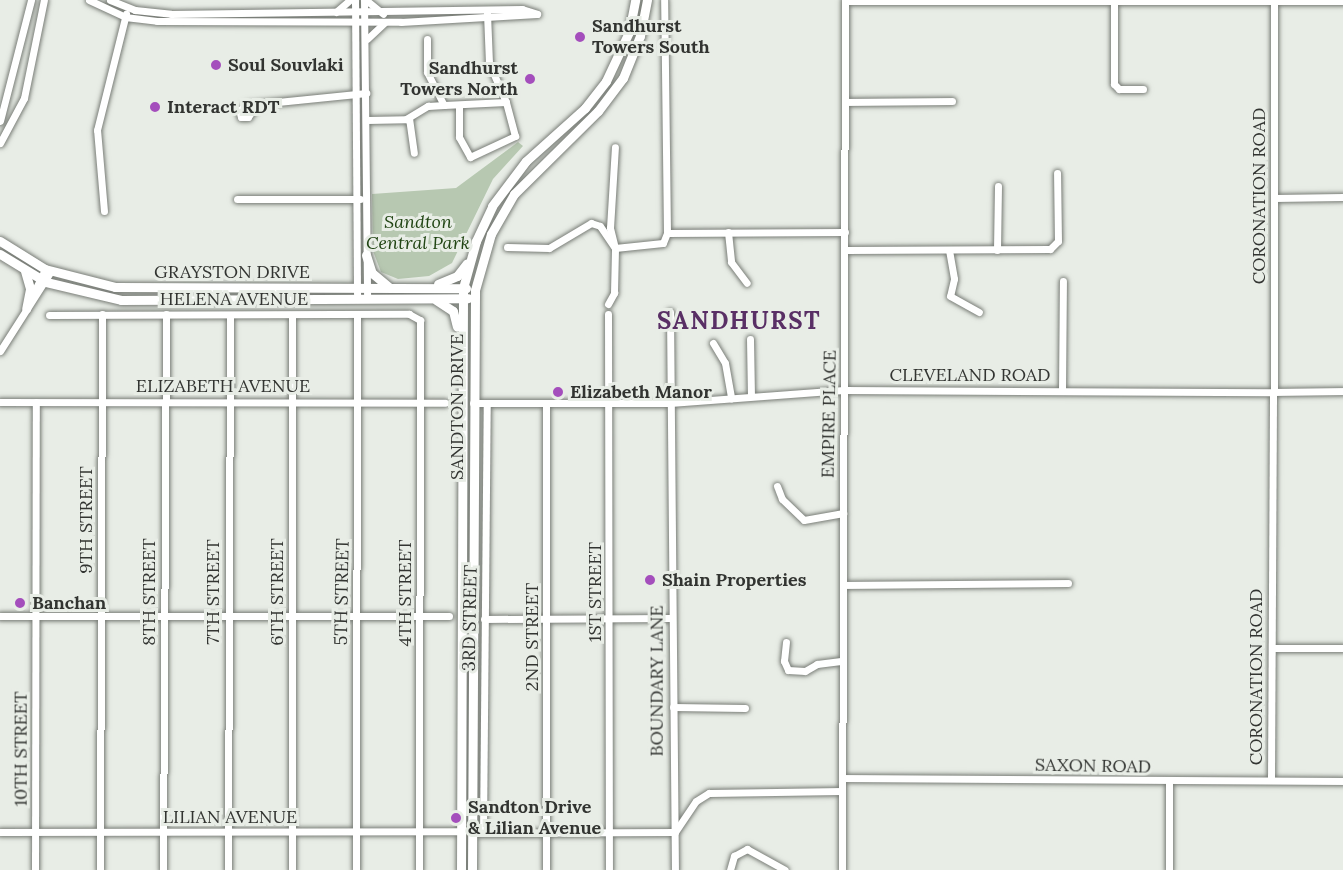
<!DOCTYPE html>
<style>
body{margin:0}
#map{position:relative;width:1343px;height:870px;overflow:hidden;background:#e8ede6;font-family:Lora,serif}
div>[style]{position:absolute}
.green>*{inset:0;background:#b7c8b1}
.roads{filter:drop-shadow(0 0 2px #797d77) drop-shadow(0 0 2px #797d77)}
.minor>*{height:7px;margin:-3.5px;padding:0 3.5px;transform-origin:3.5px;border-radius:3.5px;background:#fff}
.major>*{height:9px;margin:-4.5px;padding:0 4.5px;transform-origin:4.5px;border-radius:4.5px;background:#fff}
.dots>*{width:16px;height:16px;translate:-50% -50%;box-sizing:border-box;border:3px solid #e8ede6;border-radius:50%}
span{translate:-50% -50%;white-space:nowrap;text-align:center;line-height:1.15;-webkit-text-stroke:6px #e8ede6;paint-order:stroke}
.poi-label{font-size:18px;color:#323431;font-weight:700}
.left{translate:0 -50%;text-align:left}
.right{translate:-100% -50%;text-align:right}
.street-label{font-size:18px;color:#323431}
.park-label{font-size:18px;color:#214514;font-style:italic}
.district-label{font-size:24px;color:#592f65;font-weight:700;letter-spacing:1.5px}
</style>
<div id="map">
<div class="green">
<div style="clip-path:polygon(518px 142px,523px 146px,493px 179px,452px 263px,429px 276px,398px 279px,381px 272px,373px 251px,372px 194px,456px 188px)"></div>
</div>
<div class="roads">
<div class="minor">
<div style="left:89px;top:0;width:40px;rotate:25deg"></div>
<div style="left:125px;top:17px;width:32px;rotate:7deg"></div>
<div style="left:157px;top:21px;width:244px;rotate:0.2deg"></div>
<div style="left:401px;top:22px;width:136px;rotate:-3.4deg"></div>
<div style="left:110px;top:0;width:27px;rotate:22deg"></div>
<div style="left:135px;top:10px;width:36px;rotate:6deg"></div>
<div style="left:171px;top:14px;width:351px;rotate:-0.8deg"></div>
<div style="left:522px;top:9px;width:16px;rotate:18deg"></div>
<div style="left:355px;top:0;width:299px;rotate:89.6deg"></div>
<div style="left:364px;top:0;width:299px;rotate:89.4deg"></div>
<div style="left:366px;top:0;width:22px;rotate:39deg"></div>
<div style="left:845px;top:1px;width:498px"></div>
<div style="left:1114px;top:2px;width:82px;rotate:90deg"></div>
<div style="left:1114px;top:84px;width:7px;rotate:45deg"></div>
<div style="left:1119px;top:89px;width:24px"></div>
<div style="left:1274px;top:3px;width:390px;rotate:90deg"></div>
<div style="left:336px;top:12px;width:18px;rotate:-41deg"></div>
<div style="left:367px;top:39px;width:23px;rotate:-43deg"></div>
<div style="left:427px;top:39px;width:33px;rotate:90deg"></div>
<div style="left:427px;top:72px;width:37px;rotate:63deg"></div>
<div style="left:444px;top:105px;width:62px;rotate:-2.8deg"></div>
<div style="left:506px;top:102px;width:43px;rotate:-113.6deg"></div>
<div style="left:489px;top:63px;width:50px;rotate:-92.3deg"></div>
<div style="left:845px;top:102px;width:107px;rotate:-0.5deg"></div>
<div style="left:459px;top:105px;width:32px;rotate:90deg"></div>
<div style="left:459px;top:137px;width:23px;rotate:61deg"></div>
<div style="left:470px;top:157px;width:50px;rotate:-25deg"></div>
<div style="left:515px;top:136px;width:35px;rotate:-105deg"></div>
<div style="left:255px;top:107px;width:12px;rotate:125deg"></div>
<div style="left:248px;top:117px;width:7px;rotate:180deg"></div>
<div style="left:241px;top:117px;width:7px;rotate:-106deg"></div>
<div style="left:239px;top:110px;width:10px;rotate:-29deg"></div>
<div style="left:248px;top:105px;width:119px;rotate:-5.8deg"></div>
<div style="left:409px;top:118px;width:35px;rotate:82deg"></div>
<div style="left:367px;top:120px;width:39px;rotate:-1deg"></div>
<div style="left:406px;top:119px;width:26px;rotate:-31deg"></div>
<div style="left:428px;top:106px;width:16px;rotate:-4deg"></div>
<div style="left:0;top:121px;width:125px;rotate:-75.6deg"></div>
<div style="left:0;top:143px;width:51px;rotate:-61.9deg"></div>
<div style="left:24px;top:98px;width:100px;rotate:-78.5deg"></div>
<div style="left:1274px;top:198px;width:69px;rotate:-0.8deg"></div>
<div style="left:237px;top:199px;width:123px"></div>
<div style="left:104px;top:211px;width:81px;rotate:-94.9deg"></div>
<div style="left:97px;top:130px;width:120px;rotate:-76deg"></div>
<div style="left:728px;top:232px;width:30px;rotate:84deg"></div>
<div style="left:731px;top:262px;width:26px;rotate:53deg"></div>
<div style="left:667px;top:233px;width:178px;rotate:-0.3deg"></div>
<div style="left:507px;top:247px;width:42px;rotate:1.4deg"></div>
<div style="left:549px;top:248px;width:49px;rotate:-30.8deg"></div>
<div style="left:591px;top:223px;width:9px;rotate:18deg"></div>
<div style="left:600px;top:226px;width:27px;rotate:56deg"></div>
<div style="left:615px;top:248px;width:48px;rotate:-5.9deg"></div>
<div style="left:663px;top:243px;width:11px;rotate:-68deg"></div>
<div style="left:667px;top:233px;width:233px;rotate:-90.7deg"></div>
<div style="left:846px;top:250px;width:204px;rotate:-0.3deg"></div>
<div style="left:1050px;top:249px;width:11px;rotate:-45deg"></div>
<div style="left:1058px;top:241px;width:68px;rotate:-90.8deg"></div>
<div style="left:949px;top:250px;width:29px;rotate:80deg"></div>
<div style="left:954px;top:279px;width:17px;rotate:103deg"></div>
<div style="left:950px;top:296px;width:33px;rotate:29deg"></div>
<div style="left:997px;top:250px;width:64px;rotate:-89.1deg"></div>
<div style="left:31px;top:298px;width:32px;rotate:-64deg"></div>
<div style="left:608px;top:304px;width:13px;rotate:-61deg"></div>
<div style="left:614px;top:293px;width:45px;rotate:-88.7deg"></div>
<div style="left:615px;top:248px;width:21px;rotate:-104deg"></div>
<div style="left:610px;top:228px;width:81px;rotate:-86.5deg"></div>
<div style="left:670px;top:312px;width:558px;rotate:89.49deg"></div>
<div style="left:608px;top:314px;width:556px;rotate:89.9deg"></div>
<div style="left:49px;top:315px;width:360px;rotate:-0.2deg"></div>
<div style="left:409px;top:314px;width:13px;rotate:29deg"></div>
<div style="left:420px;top:320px;width:550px;rotate:90.1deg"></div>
<div style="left:750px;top:339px;width:57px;rotate:89deg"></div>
<div style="left:713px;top:343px;width:23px;rotate:59deg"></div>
<div style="left:725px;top:363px;width:36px;rotate:80deg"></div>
<div style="left:0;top:351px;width:95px;rotate:-57.5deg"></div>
<div style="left:1062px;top:390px;width:109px;rotate:-89.5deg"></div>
<div style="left:1275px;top:392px;width:68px;rotate:-0.8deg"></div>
<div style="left:0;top:402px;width:445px;rotate:0.1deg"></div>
<div style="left:473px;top:403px;width:197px"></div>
<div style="left:670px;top:403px;width:174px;rotate:-4.3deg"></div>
<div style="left:844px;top:390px;width:427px;rotate:0.3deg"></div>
<div style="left:777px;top:486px;width:14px;rotate:69deg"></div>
<div style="left:782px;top:499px;width:30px;rotate:44deg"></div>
<div style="left:804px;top:520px;width:40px;rotate:-10deg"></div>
<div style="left:843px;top:585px;width:225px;rotate:-0.5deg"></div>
<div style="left:0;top:616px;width:449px"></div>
<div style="left:484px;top:619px;width:187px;rotate:-0.3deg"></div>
<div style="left:786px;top:642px;width:19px;rotate:96deg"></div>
<div style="left:784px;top:661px;width:10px;rotate:66deg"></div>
<div style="left:788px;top:670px;width:17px;rotate:3deg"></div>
<div style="left:805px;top:671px;width:14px;rotate:-30deg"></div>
<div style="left:817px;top:664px;width:26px;rotate:-7deg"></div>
<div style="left:1272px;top:648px;width:71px"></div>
<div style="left:673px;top:707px;width:72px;rotate:0.8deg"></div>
<div style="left:842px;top:778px;width:501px;rotate:0.34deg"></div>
<div style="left:1271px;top:780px;width:386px;rotate:-89.7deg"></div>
<div style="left:0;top:832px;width:460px;rotate:-0.1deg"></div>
<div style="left:472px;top:833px;width:203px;rotate:-0.3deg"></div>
<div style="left:675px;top:832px;width:37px;rotate:-56deg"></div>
<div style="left:696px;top:801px;width:15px;rotate:-32deg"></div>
<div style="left:709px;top:793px;width:133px;rotate:-0.9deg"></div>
<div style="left:483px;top:833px;width:430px;rotate:-89.5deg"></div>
<div style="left:35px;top:870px;width:468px;rotate:-89.9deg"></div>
<div style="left:100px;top:870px;width:556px;rotate:-89.79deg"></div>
<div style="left:163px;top:870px;width:556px;rotate:-89.69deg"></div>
<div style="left:228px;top:870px;width:555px;rotate:-89.79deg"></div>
<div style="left:292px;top:870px;width:555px;rotate:-90deg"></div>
<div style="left:356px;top:870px;width:556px;rotate:-89.9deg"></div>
<div style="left:546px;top:870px;width:467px;rotate:-90deg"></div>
<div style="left:730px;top:870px;width:15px;rotate:-74deg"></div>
<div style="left:734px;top:856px;width:15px;rotate:-28deg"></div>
<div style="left:747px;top:849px;width:43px;rotate:28.9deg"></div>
<div style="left:842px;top:870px;width:870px;rotate:-89.8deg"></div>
<div style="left:1169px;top:870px;width:89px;rotate:-90deg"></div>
</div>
<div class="major">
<div style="left:0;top:241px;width:53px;rotate:31.9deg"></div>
<div style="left:45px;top:269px;width:72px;rotate:14.4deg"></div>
<div style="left:115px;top:287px;width:351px;rotate:0.2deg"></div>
<div style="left:0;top:254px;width:54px;rotate:31.3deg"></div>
<div style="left:46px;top:282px;width:77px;rotate:13.5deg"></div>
<div style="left:121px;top:300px;width:347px;rotate:-0.3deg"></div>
<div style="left:366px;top:255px;width:19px;rotate:72deg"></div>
<div style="left:372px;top:273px;width:23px;rotate:40deg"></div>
<div style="left:25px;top:271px;width:19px;rotate:74deg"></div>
<div style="left:30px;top:289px;width:20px;rotate:101deg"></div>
<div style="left:438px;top:284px;width:21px;rotate:-23deg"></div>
<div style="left:457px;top:276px;width:16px;rotate:-52deg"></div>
<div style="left:436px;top:300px;width:20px;rotate:33deg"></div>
<div style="left:453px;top:311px;width:16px;rotate:76deg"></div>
<div style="left:461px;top:870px;width:582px;rotate:-89.8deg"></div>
<div style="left:463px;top:288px;width:49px;rotate:-74.5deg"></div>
<div style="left:476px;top:241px;width:38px;rotate:-65deg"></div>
<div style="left:492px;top:206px;width:56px;rotate:-52.9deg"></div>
<div style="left:526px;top:161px;width:79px;rotate:-41.9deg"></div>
<div style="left:585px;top:108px;width:34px;rotate:-52deg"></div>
<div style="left:606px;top:81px;width:54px;rotate:-64.9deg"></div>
<div style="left:629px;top:32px;width:33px;rotate:-79deg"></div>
<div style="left:472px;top:870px;width:580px;rotate:-89.7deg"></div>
<div style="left:475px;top:290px;width:58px;rotate:-74.1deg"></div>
<div style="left:491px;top:234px;width:46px;rotate:-60.1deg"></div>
<div style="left:514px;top:194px;width:118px;rotate:-44.7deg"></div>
<div style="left:598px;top:111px;width:41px;rotate:-52.9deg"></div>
<div style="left:623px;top:78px;width:45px;rotate:-68deg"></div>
<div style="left:640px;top:36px;width:37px;rotate:-79deg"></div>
</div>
</div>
<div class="dots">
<div style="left:580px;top:37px;background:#a44ebc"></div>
<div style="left:216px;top:65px;background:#a44ebc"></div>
<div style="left:530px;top:79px;background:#a44ebc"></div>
<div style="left:155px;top:107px;background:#a44ebc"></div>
<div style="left:558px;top:392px;background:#a44ebc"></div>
<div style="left:650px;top:580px;background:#a44ebc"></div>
<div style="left:20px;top:603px;background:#a44ebc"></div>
<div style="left:456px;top:818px;background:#a44ebc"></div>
</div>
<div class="poi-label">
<span class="left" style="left:592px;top:37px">Sandhurst<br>Towers South</span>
<span class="left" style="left:228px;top:65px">Soul Souvlaki</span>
<span class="right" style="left:518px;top:79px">Sandhurst<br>Towers North</span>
<span class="left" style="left:167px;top:107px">Interact RDT</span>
<span class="left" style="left:570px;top:392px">Elizabeth Manor</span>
<span class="left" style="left:662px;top:580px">Shain Properties</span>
<span class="left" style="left:32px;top:603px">Banchan</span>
<span class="left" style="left:468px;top:818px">Sandton Drive<br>&amp; Lilian Avenue</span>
</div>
<div class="street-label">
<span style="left:1259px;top:196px;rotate:-90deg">CORONATION ROAD</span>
<span style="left:232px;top:272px">GRAYSTON DRIVE</span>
<span style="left:234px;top:299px">HELENA AVENUE</span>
<span style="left:970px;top:375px">CLEVELAND ROAD</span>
<span style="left:223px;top:386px">ELIZABETH AVENUE</span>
<span style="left:457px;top:407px;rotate:-90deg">SANDTON DRIVE</span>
<span style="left:829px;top:414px;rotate:-89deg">EMPIRE PLACE</span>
<span style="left:86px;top:520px;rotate:-90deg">9TH STREET</span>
<span style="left:149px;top:592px;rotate:-90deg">8TH STREET</span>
<span style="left:213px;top:592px;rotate:-90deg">7TH STREET</span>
<span style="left:277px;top:592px;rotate:-90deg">6TH STREET</span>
<span style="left:342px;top:592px;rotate:-89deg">5TH STREET</span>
<span style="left:595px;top:592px;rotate:-90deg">1ST STREET</span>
<span style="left:405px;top:593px;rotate:-90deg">4TH STREET</span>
<span style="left:470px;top:618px;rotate:-89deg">3RD STREET</span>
<span style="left:532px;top:637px;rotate:-90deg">2ND STREET</span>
<span style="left:1256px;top:677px;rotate:-90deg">CORONATION ROAD</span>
<span style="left:657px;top:681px;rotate:-90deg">BOUNDARY LANE</span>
<span style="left:21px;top:749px;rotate:-90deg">10TH STREET</span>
<span style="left:1093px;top:766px;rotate:1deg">SAXON ROAD</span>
<span style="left:230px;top:817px">LILIAN AVENUE</span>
</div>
<div class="park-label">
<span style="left:418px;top:233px">Sandton<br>Central Park</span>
</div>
<div class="district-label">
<span style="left:739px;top:321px">SANDHURST</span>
</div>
</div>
